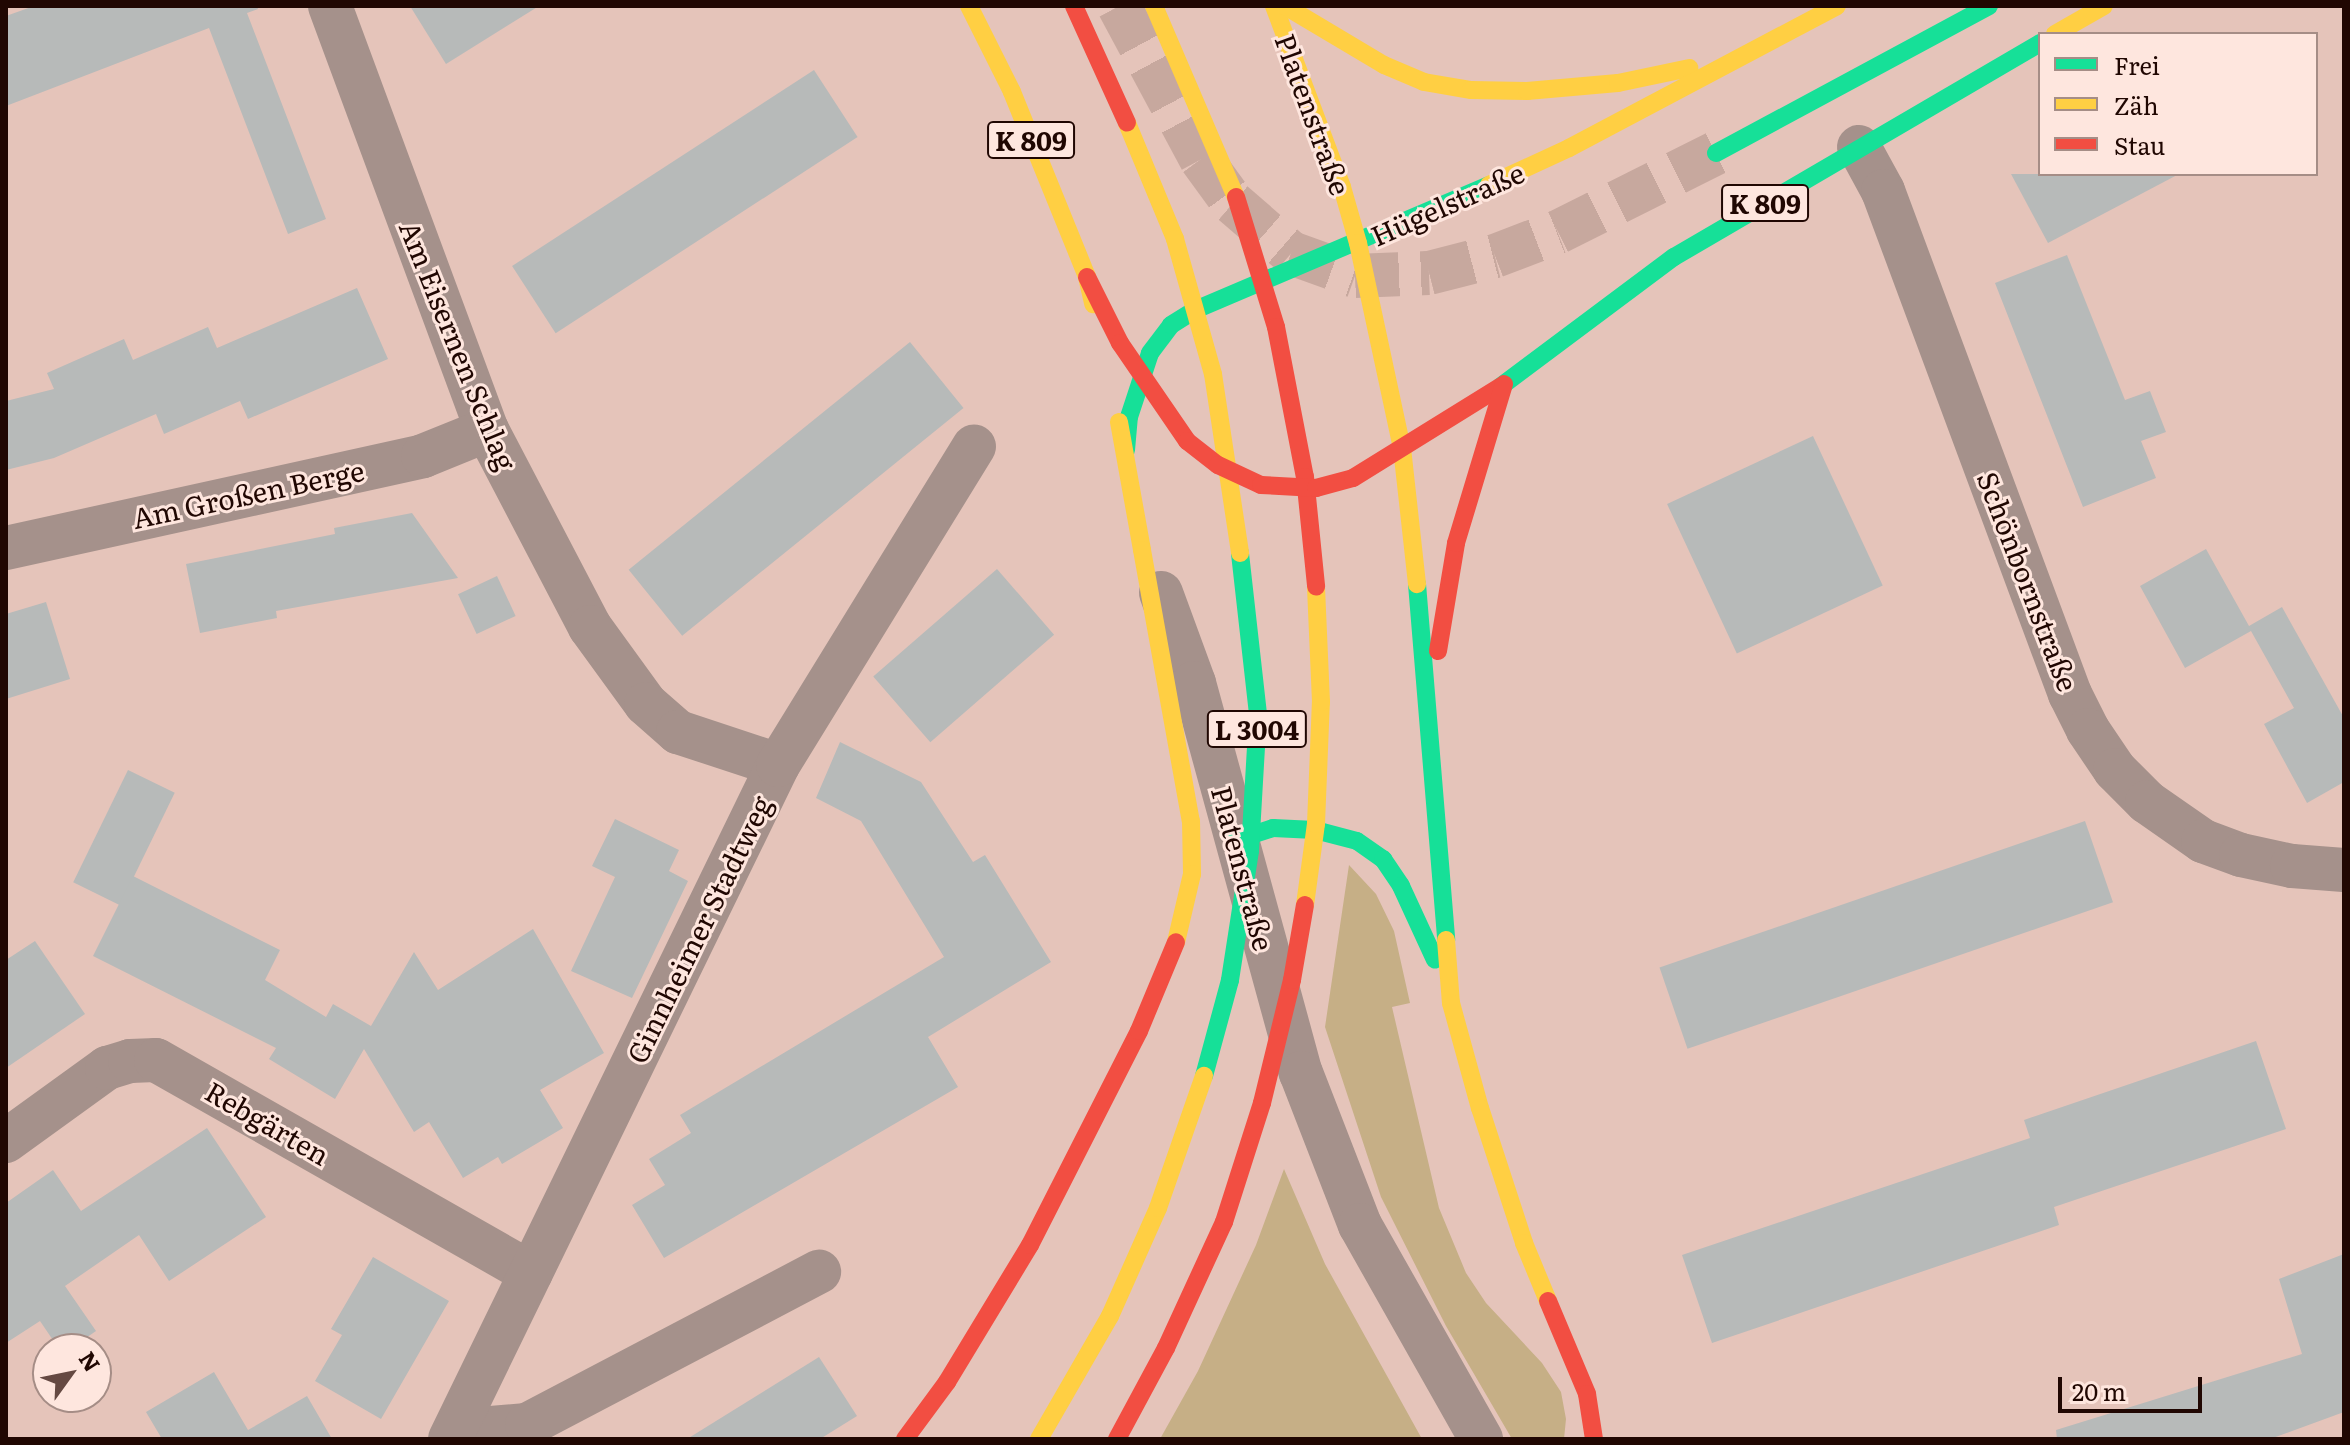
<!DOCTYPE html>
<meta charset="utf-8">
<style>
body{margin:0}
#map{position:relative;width:2350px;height:1445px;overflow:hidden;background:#e5c4ba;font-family:Literata,serif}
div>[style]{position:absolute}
.green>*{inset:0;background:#c6af86}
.building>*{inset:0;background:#b7bab9;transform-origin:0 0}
.primary-tunnel>*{height:44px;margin-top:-22px;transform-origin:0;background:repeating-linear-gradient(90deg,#c7a89e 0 44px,transparent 0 66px)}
.street>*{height:44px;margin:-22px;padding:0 22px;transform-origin:22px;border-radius:22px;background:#a5918b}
.fast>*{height:18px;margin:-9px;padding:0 9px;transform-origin:9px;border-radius:9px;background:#16e098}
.slow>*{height:18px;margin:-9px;padding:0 9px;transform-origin:9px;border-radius:9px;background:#ffcf43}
.jam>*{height:18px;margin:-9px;padding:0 9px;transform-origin:9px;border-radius:9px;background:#f24e42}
span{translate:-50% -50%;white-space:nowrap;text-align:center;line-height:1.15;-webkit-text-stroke:6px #fee6de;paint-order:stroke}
.shield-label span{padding:2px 6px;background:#fee6de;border:2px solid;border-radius:6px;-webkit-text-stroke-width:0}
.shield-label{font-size:26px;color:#200702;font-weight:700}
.street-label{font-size:28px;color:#200702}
.frame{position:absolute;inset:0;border:8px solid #200702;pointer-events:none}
.legend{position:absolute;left:2038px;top:32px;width:280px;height:144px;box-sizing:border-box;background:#fee6de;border:2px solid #a58d86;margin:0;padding:10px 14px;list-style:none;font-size:24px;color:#200702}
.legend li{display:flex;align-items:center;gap:16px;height:40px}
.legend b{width:40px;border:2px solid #a58d86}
.north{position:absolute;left:32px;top:1333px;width:80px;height:80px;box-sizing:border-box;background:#fee6de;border:2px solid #a58d86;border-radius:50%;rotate:57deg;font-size:22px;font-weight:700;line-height:32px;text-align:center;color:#200702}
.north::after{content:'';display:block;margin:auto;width:28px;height:36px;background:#654942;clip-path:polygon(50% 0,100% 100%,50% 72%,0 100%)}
.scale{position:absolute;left:2058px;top:1377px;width:144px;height:36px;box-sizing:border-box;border:4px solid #200702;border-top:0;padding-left:10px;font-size:24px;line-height:28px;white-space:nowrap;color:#200702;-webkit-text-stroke:6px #fee6de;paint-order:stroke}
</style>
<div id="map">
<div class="green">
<div style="clip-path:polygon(1349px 865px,1376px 894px,1394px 931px,1410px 1003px,1392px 1007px,1439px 1208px,1466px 1273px,1486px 1303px,1542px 1363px,1561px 1392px,1566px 1419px,1564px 1439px,1512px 1439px,1446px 1326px,1381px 1197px,1325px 1027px)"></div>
<div style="clip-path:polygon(1284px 1169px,1325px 1264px,1422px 1439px,1160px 1439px,1198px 1371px,1256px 1245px)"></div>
</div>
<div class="building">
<div style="clip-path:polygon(34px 6px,257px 6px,258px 9px,247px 13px,326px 219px,288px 234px,209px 28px,6px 106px,6px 16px)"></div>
<div style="clip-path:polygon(410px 6px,539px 6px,446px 64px)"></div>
<div style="left:814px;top:70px;width:80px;height:360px;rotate:57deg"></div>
<div style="clip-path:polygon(2011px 174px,2179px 174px,2048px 243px)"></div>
<div style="clip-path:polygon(2067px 255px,2125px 400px,2150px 391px,2166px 432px,2141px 441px,2156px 478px,2083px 507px,1995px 283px)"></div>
<div style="clip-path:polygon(357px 288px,388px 359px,248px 419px,240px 401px,164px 434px,156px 414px,54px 458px,6px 470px,6px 401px,54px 389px,47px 373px,124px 339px,133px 360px,208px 327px,217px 348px)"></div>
<div style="left:910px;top:342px;width:85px;height:362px;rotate:51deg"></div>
<div style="left:1813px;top:436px;width:165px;height:161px;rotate:65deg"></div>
<div style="clip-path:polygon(412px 513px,458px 578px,276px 611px,277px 618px,200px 633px,186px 564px,335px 534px,334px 528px)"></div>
<div style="clip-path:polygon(2206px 549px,2249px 626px,2282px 607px,2344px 718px,2344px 782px,2307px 803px,2264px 724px,2294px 708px,2251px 631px,2185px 668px,2140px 586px)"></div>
<div style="left:997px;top:569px;width:87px;height:164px;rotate:49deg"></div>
<div style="left:497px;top:576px;width:44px;height:43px;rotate:65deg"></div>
<div style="clip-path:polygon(46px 602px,70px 679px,6px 699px,6px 614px)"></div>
<div style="clip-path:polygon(840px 742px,921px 782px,973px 862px,985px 855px,1051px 962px,928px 1037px,958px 1087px,664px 1258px,632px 1205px,665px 1185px,649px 1159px,691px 1133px,680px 1115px,944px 957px,861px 821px,816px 798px)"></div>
<div style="left:128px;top:770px;width:52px;height:125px;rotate:26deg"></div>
<div style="clip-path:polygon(615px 819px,679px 850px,669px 871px,688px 881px,632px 998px,571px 971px,615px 877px,592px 866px)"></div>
<div style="left:2085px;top:821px;width:86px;height:450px;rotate:71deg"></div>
<div style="clip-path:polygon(133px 876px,280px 950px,265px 980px,326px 1017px,333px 1004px,371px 1026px,414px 952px,438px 990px,533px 929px,604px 1053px,540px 1090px,563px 1128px,502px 1164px,498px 1157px,463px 1178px,429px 1122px,414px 1132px,364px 1049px,335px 1099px,269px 1059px,276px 1048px,93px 956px)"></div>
<div style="clip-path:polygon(35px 941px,85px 1014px,6px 1068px,6px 960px)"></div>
<div style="clip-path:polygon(2256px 1041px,2286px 1129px,2054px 1207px,2059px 1225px,1712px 1343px,1682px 1255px,2030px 1138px,2024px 1120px)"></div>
<div style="clip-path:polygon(207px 1128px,266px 1217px,169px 1281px,139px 1235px,65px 1286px,96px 1331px,70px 1349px,59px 1349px,40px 1321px,6px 1343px,6px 1203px,53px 1170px,81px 1211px)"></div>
<div style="clip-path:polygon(2344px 1254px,2344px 1412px,2270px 1439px,2057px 1439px,2056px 1430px,2302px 1354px,2279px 1279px)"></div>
<div style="clip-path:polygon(373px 1257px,449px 1301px,381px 1419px,315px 1381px,342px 1335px,331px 1329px)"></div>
<div style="clip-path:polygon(819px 1357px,857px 1416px,820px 1439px,687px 1439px)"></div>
<div style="clip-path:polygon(214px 1372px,248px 1430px,307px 1396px,332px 1439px,162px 1439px,146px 1412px)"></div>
</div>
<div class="primary-tunnel">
<div style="left:1119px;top:6px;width:174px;rotate:61.8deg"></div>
<div style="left:1201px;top:159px;width:54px;rotate:54deg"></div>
<div style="left:1233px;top:203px;width:77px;rotate:40.8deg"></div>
<div style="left:1291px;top:253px;width:68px;rotate:19.8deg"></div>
<div style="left:1355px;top:276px;width:74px;rotate:-2.3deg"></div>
<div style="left:1429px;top:273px;width:68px;rotate:-14.4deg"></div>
<div style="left:1495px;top:256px;width:67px;rotate:-20.9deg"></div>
<div style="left:1558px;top:232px;width:177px;rotate:-26.6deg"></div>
</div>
<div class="street">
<div style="left:330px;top:6px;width:452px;rotate:69.7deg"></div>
<div style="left:487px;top:430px;width:222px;rotate:62.4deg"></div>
<div style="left:590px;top:627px;width:95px;rotate:54deg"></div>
<div style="left:646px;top:704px;width:43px;rotate:41.2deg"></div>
<div style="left:678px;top:732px;width:105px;rotate:18.3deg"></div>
<div style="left:1859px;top:147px;width:50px;rotate:61.4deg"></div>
<div style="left:1883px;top:191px;width:537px;rotate:69.61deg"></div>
<div style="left:2070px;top:694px;width:40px;rotate:63.4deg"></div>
<div style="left:2088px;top:730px;width:48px;rotate:56deg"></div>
<div style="left:2115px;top:770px;width:45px;rotate:45deg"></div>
<div style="left:2147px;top:802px;width:68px;rotate:34.9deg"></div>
<div style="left:2203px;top:841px;width:40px;rotate:20.2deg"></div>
<div style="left:2241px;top:855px;width:52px;rotate:12.2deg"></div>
<div style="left:2292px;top:866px;width:52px;rotate:4.4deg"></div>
<div style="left:6px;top:548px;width:427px;rotate:-12.4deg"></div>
<div style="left:423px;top:456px;width:69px;rotate:-22.1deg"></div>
<div style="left:1161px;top:593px;width:96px;rotate:69.9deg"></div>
<div style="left:1194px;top:683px;width:404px;rotate:74.7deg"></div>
<div style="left:1301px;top:1073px;width:163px;rotate:68.8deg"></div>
<div style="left:1360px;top:1225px;width:246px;rotate:60.5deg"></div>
<div style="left:6px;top:1141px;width:125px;rotate:-35.9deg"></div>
<div style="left:107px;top:1068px;width:24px;rotate:-17deg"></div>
<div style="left:130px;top:1061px;width:26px;rotate:-2deg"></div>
<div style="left:156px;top:1060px;width:431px;rotate:29.6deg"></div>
<div style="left:455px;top:1431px;width:72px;rotate:-4.8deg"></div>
<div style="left:527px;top:1425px;width:330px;rotate:-27.7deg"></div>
<div style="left:450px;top:1439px;width:750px;rotate:-64.05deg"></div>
<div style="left:778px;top:765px;width:374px;rotate:-58.4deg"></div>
</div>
<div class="fast">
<div style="left:1716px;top:153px;width:310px;rotate:-28.3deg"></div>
<div style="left:1500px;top:387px;width:217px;rotate:-36.8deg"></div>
<div style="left:1674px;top:257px;width:424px;rotate:-30.3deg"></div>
<div style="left:1126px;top:450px;width:33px;rotate:-85deg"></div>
<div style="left:1129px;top:417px;width:67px;rotate:-71.8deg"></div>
<div style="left:1150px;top:353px;width:35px;rotate:-53deg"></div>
<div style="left:1171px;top:325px;width:28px;rotate:-32deg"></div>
<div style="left:1195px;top:310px;width:319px;rotate:-23deg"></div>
<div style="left:1417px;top:584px;width:357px;rotate:85.3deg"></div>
<div style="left:1236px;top:840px;width:39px;rotate:-18deg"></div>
<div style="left:1273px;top:828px;width:42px;rotate:2.7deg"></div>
<div style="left:1315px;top:830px;width:43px;rotate:14.7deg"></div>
<div style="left:1357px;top:841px;width:32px;rotate:35deg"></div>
<div style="left:1383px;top:859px;width:32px;rotate:56deg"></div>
<div style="left:1401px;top:886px;width:81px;rotate:65.3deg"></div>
<div style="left:1204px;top:1076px;width:99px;rotate:-74.8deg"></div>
<div style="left:1230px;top:980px;width:131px;rotate:-81.2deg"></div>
<div style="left:1250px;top:851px;width:137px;rotate:-86.7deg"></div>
<div style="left:1258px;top:714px;width:162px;rotate:-96.4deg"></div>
</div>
<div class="slow">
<div style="left:969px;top:6px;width:96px;rotate:63.4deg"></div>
<div style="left:1012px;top:92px;width:200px;rotate:67.9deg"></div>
<div style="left:1087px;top:277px;width:28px;rotate:77deg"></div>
<div style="left:1154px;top:6px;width:208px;rotate:66.8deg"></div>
<div style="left:1274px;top:6px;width:193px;rotate:69.4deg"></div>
<div style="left:1342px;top:187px;width:58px;rotate:74.1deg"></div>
<div style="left:1358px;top:243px;width:210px;rotate:77.9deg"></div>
<div style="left:1402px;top:448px;width:137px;rotate:83.7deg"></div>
<div style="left:1285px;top:6px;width:115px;rotate:30.8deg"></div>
<div style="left:1384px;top:65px;width:43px;rotate:23deg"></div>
<div style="left:1424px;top:82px;width:48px;rotate:9.7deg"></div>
<div style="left:1471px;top:90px;width:56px;rotate:1deg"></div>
<div style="left:1527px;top:91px;width:91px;rotate:-5deg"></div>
<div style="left:1618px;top:83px;width:73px;rotate:-11.9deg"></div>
<div style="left:2055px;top:34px;width:56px;rotate:-29.7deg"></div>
<div style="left:1127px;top:123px;width:126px;rotate:67.5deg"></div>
<div style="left:1175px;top:239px;width:140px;rotate:74.3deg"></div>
<div style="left:1213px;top:374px;width:181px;rotate:81.4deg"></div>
<div style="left:1489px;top:185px;width:88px;rotate:-24.8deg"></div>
<div style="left:1569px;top:148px;width:303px;rotate:-27.9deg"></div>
<div style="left:1119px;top:422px;width:130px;rotate:79.8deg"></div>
<div style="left:1142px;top:550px;width:275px;rotate:79.8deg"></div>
<div style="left:1191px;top:821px;width:53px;rotate:88.9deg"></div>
<div style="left:1192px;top:874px;width:70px;rotate:103.2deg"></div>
<div style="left:1305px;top:905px;width:82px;rotate:-82.3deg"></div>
<div style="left:1316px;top:824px;width:122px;rotate:-87.7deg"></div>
<div style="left:1321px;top:702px;width:116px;rotate:-92.5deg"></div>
<div style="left:1446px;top:940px;width:63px;rotate:85.5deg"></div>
<div style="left:1451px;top:1003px;width:109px;rotate:74.6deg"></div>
<div style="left:1480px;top:1108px;width:142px;rotate:71.9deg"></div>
<div style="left:1524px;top:1243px;width:63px;rotate:67.5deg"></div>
<div style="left:1039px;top:1439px;width:142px;rotate:-60deg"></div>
<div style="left:1110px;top:1316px;width:118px;rotate:-66deg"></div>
<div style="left:1158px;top:1208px;width:140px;rotate:-70.8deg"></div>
</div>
<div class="jam">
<div style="left:1074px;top:6px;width:128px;rotate:65.6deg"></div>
<div style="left:1236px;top:197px;width:136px;rotate:72.9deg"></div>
<div style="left:1276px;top:327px;width:153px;rotate:79.1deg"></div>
<div style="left:1305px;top:477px;width:110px;rotate:84.2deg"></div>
<div style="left:1087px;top:277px;width:74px;rotate:63.4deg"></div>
<div style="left:1120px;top:343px;width:119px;rotate:55.6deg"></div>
<div style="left:1187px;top:441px;width:39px;rotate:38deg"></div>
<div style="left:1218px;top:465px;width:47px;rotate:24.9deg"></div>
<div style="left:1261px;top:485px;width:55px;rotate:3.1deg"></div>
<div style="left:1316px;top:488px;width:38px;rotate:-15deg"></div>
<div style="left:1353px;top:478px;width:173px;rotate:-31.8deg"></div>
<div style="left:1438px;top:651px;width:109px;rotate:-80.5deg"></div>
<div style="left:1456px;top:543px;width:166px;rotate:-73.2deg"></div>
<div style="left:1548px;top:1301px;width:101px;rotate:67.2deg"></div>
<div style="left:1587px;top:1394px;width:46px;rotate:81.2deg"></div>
<div style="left:905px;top:1439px;width:71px;rotate:-53.6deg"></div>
<div style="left:947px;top:1382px;width:160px;rotate:-58.8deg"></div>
<div style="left:1030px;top:1245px;width:240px;rotate:-63deg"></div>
<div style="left:1139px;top:1031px;width:96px;rotate:-67.4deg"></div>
<div style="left:1117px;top:1439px;width:103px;rotate:-61.7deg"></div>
<div style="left:1166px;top:1348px;width:139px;rotate:-65.3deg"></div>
<div style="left:1224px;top:1222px;width:125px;rotate:-72.3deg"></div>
<div style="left:1262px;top:1103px;width:127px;rotate:-76.3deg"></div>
<div style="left:1292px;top:980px;width:76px;rotate:-80.2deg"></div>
</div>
<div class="shield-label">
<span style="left:1031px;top:140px">K 809</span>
<span style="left:1765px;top:203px">K 809</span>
<span style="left:1257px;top:729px">L 3004</span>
</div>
<div class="street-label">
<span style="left:1314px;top:114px;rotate:70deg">Platenstraße</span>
<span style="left:1447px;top:203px;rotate:-24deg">Hügelstraße</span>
<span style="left:459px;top:345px;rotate:68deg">Am Eisernen Schlag</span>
<span style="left:248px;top:493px;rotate:-12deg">Am Großen Berge</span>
<span style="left:2029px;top:581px;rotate:69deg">Schönbornstraße</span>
<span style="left:1244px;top:868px;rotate:75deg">Platenstraße</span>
<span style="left:698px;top:929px;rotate:-64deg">Ginnheimer Stadtweg</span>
<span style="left:268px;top:1122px;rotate:30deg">Rebgärten</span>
</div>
<div class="frame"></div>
<ul class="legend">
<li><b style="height:10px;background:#16e098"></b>Frei</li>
<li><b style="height:10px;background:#ffcf43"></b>Zäh</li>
<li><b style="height:10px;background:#f24e42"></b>Stau</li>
</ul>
<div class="north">N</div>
<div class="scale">20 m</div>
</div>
